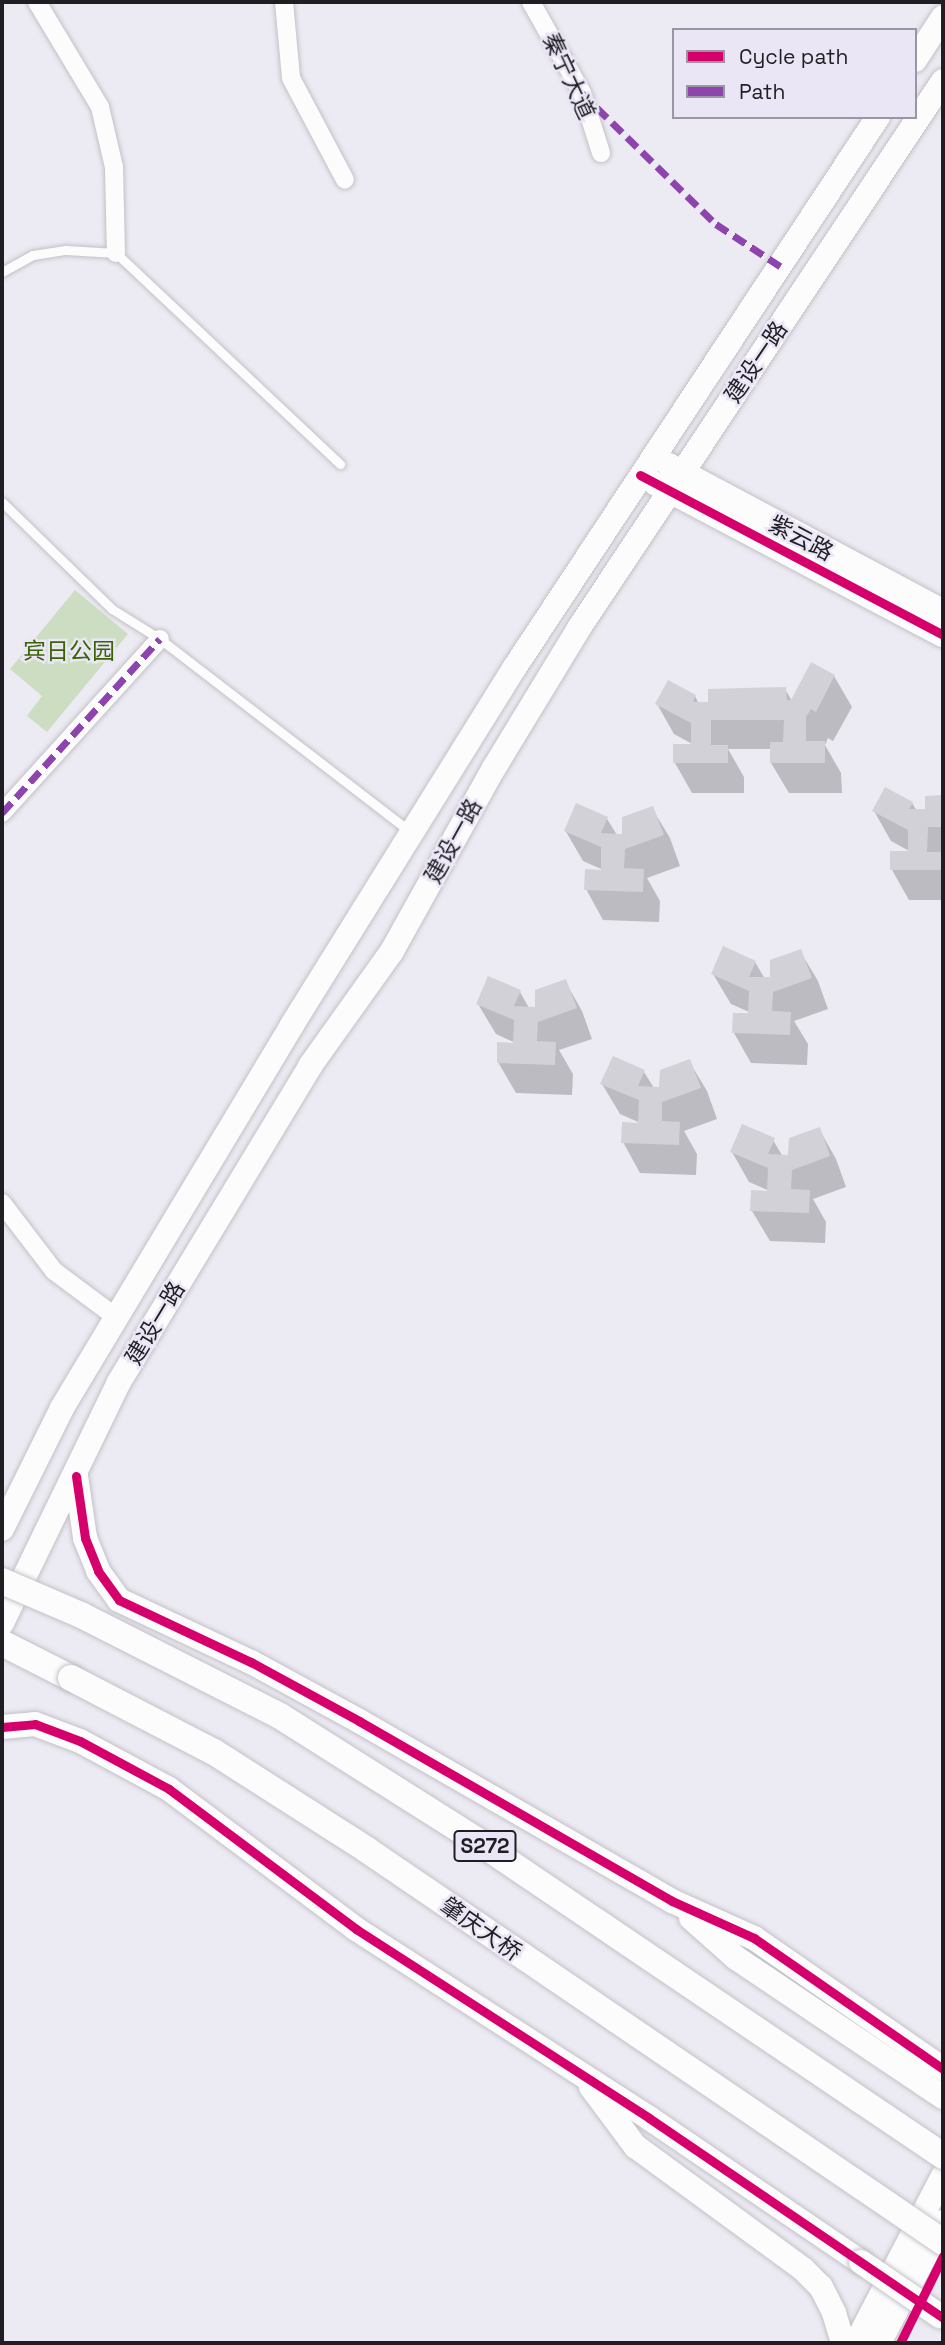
<!DOCTYPE html>
<meta charset="utf-8">
<style>
body{margin:0}
#map{position:relative;width:945px;height:2345px;overflow:hidden;background:#eceaf2;font-family:"Space Grotesk","Noto Sans SC",sans-serif}
div>[style]{position:absolute}
.green>*{inset:0;background:#ccddc2}
.shadow>*{inset:0;background:#0003}
.building>*{inset:0;background:#d2d1d7}
.roads{filter:drop-shadow(0 0 2px #c3c1c7) drop-shadow(0 0 2px #c3c1c7)}
.lane>*{height:9px;margin:-4.5px;padding:0 4.5px;transform-origin:4.5px;border-radius:4.5px;background:#fcfcfd}
.street>*{height:18px;margin:-9px;padding:0 9px;transform-origin:9px;border-radius:9px;background:#fcfcfd}
.secondary>*{height:24px;margin:-12px;padding:0 12px;transform-origin:12px;border-radius:12px;background:#fcfcfd}
.primary>*{height:26px;margin:-13px;padding:0 13px;transform-origin:13px;border-radius:13px;background:#fcfcfd}
.bridges{filter:drop-shadow(0 0 2px #c3c1c7) drop-shadow(0 0 2px #c3c1c7)}
.secondary-bridge>*{height:24px;margin:-12px;padding:0 12px;transform-origin:12px;border-radius:12px;background:#fcfcfd}
.primary-bridge>*{height:26px;margin:-13px;padding:0 13px;transform-origin:13px;border-radius:13px;background:#fcfcfd}
.quiet>*{height:7px;margin-top:-3.5px;transform-origin:0;background:repeating-linear-gradient(90deg,#8e44ad 0 14px,transparent 0 21px)}
.cycleway>*{height:9px;margin:-4.5px;padding:0 4.5px;transform-origin:4.5px;border-radius:4.5px;background:#d6006c}
span{translate:-50% -50%;white-space:nowrap;text-align:center;line-height:1.15;-webkit-text-stroke:5px #ebe6f6;paint-order:stroke}
.shield-label span{padding:2px 5px;background:#ebe6f6;border:2px solid;border-radius:5px;-webkit-text-stroke-width:0}
.shield-label{font-size:21px;color:#201e23;font-weight:700}
.street-label{font-size:23px;color:#201e23}
.park-label{font-size:23px;color:#396305}
.frame{position:absolute;inset:0;border:4px solid #201e23;pointer-events:none}
.legend{position:absolute;left:672px;top:28px;width:245px;height:91px;box-sizing:border-box;background:#ebe6f6;border:2px solid #9a96a2;margin:0;padding:9px 12px;list-style:none;font-size:21px;color:#201e23}
.legend li{display:flex;align-items:center;gap:14px;height:35px}
.legend b{width:35px;border:2px solid #9a96a2}
</style>
<div id="map">
<div class="green">
<div style="clip-path:polygon(75px 590px,128px 634px,47px 732px,27px 716px,42px 696px,10px 669px)"></div>
</div>
<div class="shadow">
<div style="clip-path:polygon(834px 676px,852px 707px,833px 741px,828px 738px,825px 745px,841px 773px,842px 793px,789px 793px,771px 763px,771px 749px,728px 749px,744px 777px,744px 793px,692px 793px,675px 763px,696px 746px,674px 734px,657px 704px,695px 696px,699px 704px,785px 689px,792px 701px)"></div>
<div style="clip-path:polygon(943px 797px,943px 900px,909px 900px,892px 870px,913px 853px,891px 841px,874px 811px,912px 803px,917px 811px,927px 811px,926px 798px)"></div>
<div style="clip-path:polygon(652px 808px,670px 838px,680px 866px,647px 878px,660px 901px,659px 922px,603px 920px,586px 889px,608px 872px,583px 861px,565px 830px,607px 819px,617px 835px,624px 835px)"></div>
<div style="clip-path:polygon(800px 951px,818px 981px,828px 1009px,794px 1021px,808px 1044px,807px 1065px,751px 1063px,734px 1033px,756px 1015px,731px 1004px,713px 974px,755px 962px,765px 979px,771px 979px)"></div>
<div style="clip-path:polygon(565px 981px,582px 1011px,592px 1039px,559px 1050px,573px 1074px,572px 1095px,516px 1093px,498px 1062px,520px 1045px,496px 1034px,478px 1004px,520px 992px,529px 1008px,536px 1008px)"></div>
<div style="clip-path:polygon(689px 1061px,707px 1091px,717px 1119px,684px 1131px,697px 1154px,696px 1175px,640px 1173px,623px 1142px,645px 1125px,620px 1114px,602px 1084px,644px 1072px,654px 1088px,661px 1088px)"></div>
<div style="clip-path:polygon(819px 1129px,836px 1159px,846px 1187px,813px 1199px,826px 1222px,825px 1243px,770px 1241px,752px 1211px,774px 1193px,749px 1182px,732px 1152px,773px 1140px,783px 1157px,790px 1157px)"></div>
</div>
<div class="building">
<div style="clip-path:polygon(811px 662px,835px 675px,816px 712px,811px 709px,806px 717px,806px 741px,825px 741px,825px 763px,770px 763px,770px 742px,783px 742px,784px 720px,711px 720px,711px 745px,728px 745px,728px 763px,673px 763px,673px 744px,691px 744px,691px 723px,655px 704px,668px 680px,696px 695px,693px 702px,708px 702px,708px 689px,786px 687px,787px 700px,791px 700px)"></div>
<div style="clip-path:polygon(885px 787px,913px 802px,909px 809px,925px 809px,925px 796px,943px 795px,943px 827px,928px 827px,927px 852px,943px 852px,943px 870px,890px 870px,890px 851px,908px 851px,908px 830px,872px 811px)"></div>
<div style="clip-path:polygon(576px 803px,608px 817px,601px 833px,622px 834px,622px 817px,653px 806px,664px 835px,625px 849px,624px 868px,644px 869px,643px 892px,584px 890px,585px 869px,601px 870px,601px 847px,564px 831px)"></div>
<div style="clip-path:polygon(723px 946px,756px 961px,749px 977px,770px 977px,770px 960px,801px 949px,812px 978px,773px 992px,772px 1011px,791px 1012px,790px 1035px,732px 1033px,733px 1013px,748px 1013px,749px 991px,711px 974px)"></div>
<div style="clip-path:polygon(488px 976px,521px 990px,514px 1006px,535px 1007px,535px 990px,566px 979px,577px 1008px,538px 1022px,537px 1041px,556px 1042px,555px 1065px,497px 1063px,497px 1042px,513px 1043px,514px 1020px,476px 1004px)"></div>
<div style="clip-path:polygon(613px 1056px,645px 1070px,638px 1086px,659px 1087px,660px 1070px,690px 1059px,701px 1088px,662px 1102px,662px 1121px,680px 1122px,679px 1145px,621px 1143px,622px 1122px,638px 1123px,639px 1100px,600px 1084px)"></div>
<div style="clip-path:polygon(742px 1124px,775px 1138px,768px 1154px,788px 1155px,789px 1138px,820px 1127px,830px 1156px,792px 1170px,791px 1189px,810px 1190px,809px 1213px,750px 1211px,751px 1190px,767px 1191px,768px 1168px,730px 1152px)"></div>
</div>
<div class="roads">
<div class="lane">
<div style="left:2px;top:272px;width:35px;rotate:-29deg"></div>
<div style="left:33px;top:255px;width:33px;rotate:-9deg"></div>
<div style="left:66px;top:250px;width:50px;rotate:3.4deg"></div>
<div style="left:116px;top:253px;width:308px;rotate:43.3deg"></div>
<div style="left:2px;top:502px;width:153px;rotate:44.2deg"></div>
<div style="left:112px;top:609px;width:57px;rotate:32deg"></div>
<div style="left:160px;top:639px;width:317px;rotate:37.6deg"></div>
</div>
<div class="street">
<div style="left:37px;top:2px;width:122px;rotate:59deg"></div>
<div style="left:100px;top:107px;width:62px;rotate:76.9deg"></div>
<div style="left:114px;top:167px;width:86px;rotate:88.7deg"></div>
<div style="left:284px;top:2px;width:76px;rotate:84.7deg"></div>
<div style="left:291px;top:78px;width:115px;rotate:62.1deg"></div>
<div style="left:531px;top:2px;width:104px;rotate:60.7deg"></div>
<div style="left:582px;top:93px;width:63px;rotate:72.4deg"></div>
<div style="left:2px;top:813px;width:235px;rotate:-47.8deg"></div>
<div style="left:2px;top:1203px;width:86px;rotate:52.6deg"></div>
<div style="left:54px;top:1271px;width:77px;rotate:36.6deg"></div>
</div>
<div class="secondary">
<div style="left:915px;top:60px;width:51px;rotate:-56.9deg"></div>
<div style="left:669px;top:465px;width:310px;rotate:28.1deg"></div>
<div style="left:656px;top:484px;width:324px;rotate:27.8deg"></div>
<div style="left:76px;top:1476px;width:63px;rotate:81.7deg"></div>
<div style="left:85px;top:1538px;width:35px;rotate:68deg"></div>
<div style="left:98px;top:1571px;width:36px;rotate:54deg"></div>
<div style="left:119px;top:1600px;width:146px;rotate:25.2deg"></div>
<div style="left:251px;top:1662px;width:123px;rotate:28.6deg"></div>
<div style="left:359px;top:1721px;width:361px;rotate:29.9deg"></div>
<div style="left:672px;top:1901px;width:90px;rotate:24.3deg"></div>
<div style="left:754px;top:1938px;width:230px;rotate:34.7deg"></div>
<div style="left:2px;top:1529px;width:135px;rotate:-63.6deg"></div>
<div style="left:62px;top:1408px;width:447px;rotate:-59deg"></div>
<div style="left:292px;top:1025px;width:422px;rotate:-58.1deg"></div>
<div style="left:515px;top:667px;width:659px;rotate:-56.58deg"></div>
<div style="left:2px;top:1623px;width:268px;rotate:-64.1deg"></div>
<div style="left:119px;top:1382px;width:369px;rotate:-58.8deg"></div>
<div style="left:310px;top:1066px;width:141px;rotate:-54.5deg"></div>
<div style="left:392px;top:951px;width:210px;rotate:-60.9deg"></div>
<div style="left:494px;top:768px;width:164px;rotate:-58.7deg"></div>
<div style="left:579px;top:628px;width:657px;rotate:-56.36deg"></div>
<div style="left:2px;top:1727px;width:33px;rotate:-5deg"></div>
<div style="left:35px;top:1724px;width:48px;rotate:20.7deg"></div>
<div style="left:80px;top:1741px;width:101px;rotate:28.3deg"></div>
<div style="left:169px;top:1789px;width:234px;rotate:36.8deg"></div>
<div style="left:356px;top:1929px;width:349px;rotate:32.8deg"></div>
<div style="left:649px;top:2118px;width:256px;rotate:34.2deg"></div>
<div style="left:691px;top:1918px;width:60px;rotate:41.6deg"></div>
<div style="left:736px;top:1958px;width:249px;rotate:33.9deg"></div>
<div style="left:591px;top:2087px;width:74px;rotate:53.3deg"></div>
<div style="left:635px;top:2146px;width:208px;rotate:36.2deg"></div>
<div style="left:803px;top:2269px;width:25px;rotate:45deg"></div>
<div style="left:821px;top:2287px;width:29px;rotate:63deg"></div>
<div style="left:834px;top:2313px;width:31px;rotate:73deg"></div>
<div style="left:856px;top:2343px;width:188px;rotate:-62.5deg"></div>
<div style="left:879px;top:2343px;width:137px;rotate:-62.1deg"></div>
</div>
<div class="primary">
<div style="left:2px;top:1643px;width:77px;rotate:26.9deg"></div>
</div>
</div>
<div class="bridges">
<div class="secondary-bridge">
<div style="left:861px;top:2262px;width:96px;rotate:34.4deg"></div>
</div>
<div class="primary-bridge">
<div style="left:2px;top:1581px;width:86px;rotate:23.3deg"></div>
<div style="left:81px;top:1615px;width:223px;rotate:26.9deg"></div>
<div style="left:280px;top:1716px;width:232px;rotate:32.3deg"></div>
<div style="left:476px;top:1840px;width:564px;rotate:34.08deg"></div>
<div style="left:71px;top:1678px;width:161px;rotate:27.4deg"></div>
<div style="left:214px;top:1752px;width:182px;rotate:32.6deg"></div>
<div style="left:367px;top:1850px;width:697px;rotate:34.24deg"></div>
</div>
</div>
<div class="quiet">
<div style="left:582px;top:93px;width:187px;rotate:44.4deg"></div>
<div style="left:716px;top:224px;width:77px;rotate:33.3deg"></div>
<div style="left:2px;top:813px;width:235px;rotate:-47.8deg"></div>
</div>
<div class="cycleway">
<div style="left:640px;top:475px;width:343px;rotate:27.8deg"></div>
<div style="left:76px;top:1476px;width:63px;rotate:81.7deg"></div>
<div style="left:85px;top:1538px;width:35px;rotate:68deg"></div>
<div style="left:98px;top:1571px;width:36px;rotate:54deg"></div>
<div style="left:119px;top:1600px;width:146px;rotate:25.2deg"></div>
<div style="left:251px;top:1662px;width:123px;rotate:28.6deg"></div>
<div style="left:359px;top:1721px;width:361px;rotate:29.9deg"></div>
<div style="left:672px;top:1901px;width:90px;rotate:24.3deg"></div>
<div style="left:754px;top:1938px;width:230px;rotate:34.7deg"></div>
<div style="left:2px;top:1727px;width:33px;rotate:-5deg"></div>
<div style="left:35px;top:1724px;width:48px;rotate:20.7deg"></div>
<div style="left:80px;top:1741px;width:101px;rotate:28.3deg"></div>
<div style="left:169px;top:1789px;width:234px;rotate:36.8deg"></div>
<div style="left:356px;top:1929px;width:349px;rotate:32.8deg"></div>
<div style="left:649px;top:2118px;width:356px;rotate:34.2deg"></div>
<div style="left:900px;top:2343px;width:97px;rotate:-63.7deg"></div>
</div>
<div class="shield-label">
<span style="left:485px;top:1846px">S272</span>
</div>
<div class="street-label">
<span style="left:569px;top:76px;rotate:65deg">秦宁大道</span>
<span style="left:756px;top:362px;rotate:-56deg">建设一路</span>
<span style="left:801px;top:538px;rotate:28deg">紫云路</span>
<span style="left:453px;top:841px;rotate:-61deg">建设一路</span>
<span style="left:155px;top:1323px;rotate:-59deg">建设一路</span>
<span style="left:481px;top:1929px;rotate:35deg">肇庆大桥</span>
</div>
<div class="park-label">
<span style="left:69px;top:651px">宾日公园</span>
</div>
<div class="frame"></div>
<ul class="legend">
<li><b style="height:9px;background:#d6006c"></b>Cycle path</li>
<li><b style="height:9px;background:#8e44ad"></b>Path</li>
</ul>
</div>
